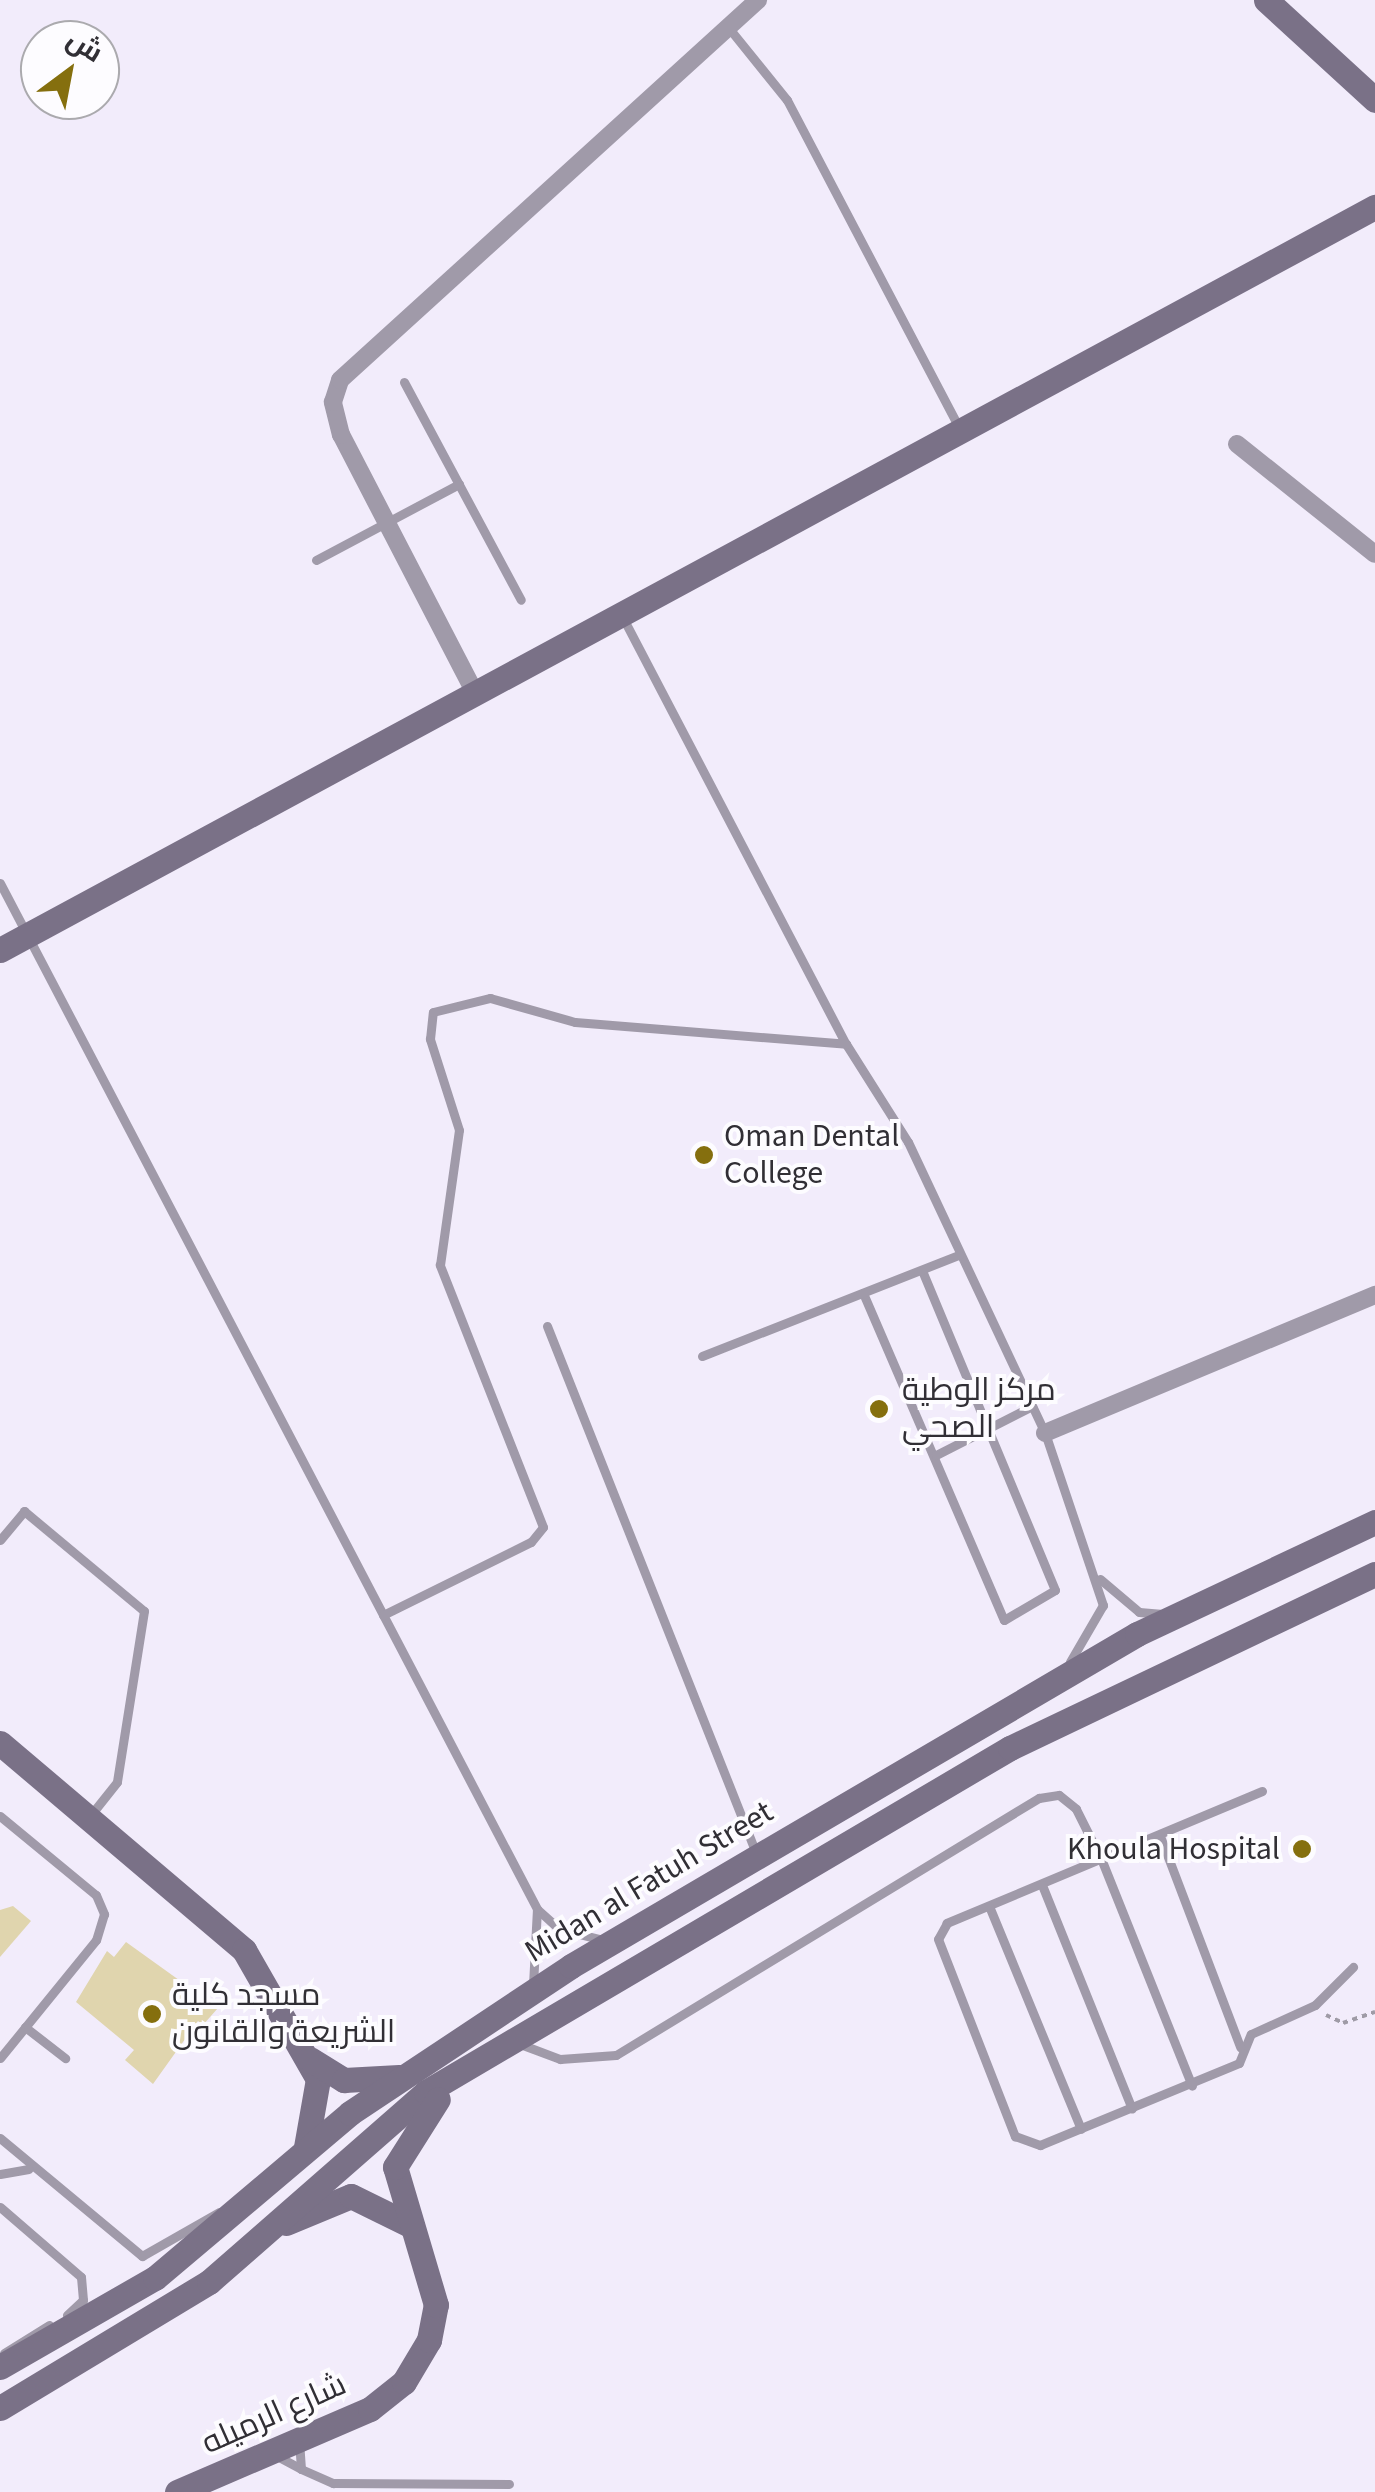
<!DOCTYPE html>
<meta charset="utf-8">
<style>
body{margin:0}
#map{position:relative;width:1375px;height:2492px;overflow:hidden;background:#f2ecfb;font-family:"Source Sans 3",Cairo,sans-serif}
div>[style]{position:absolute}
.building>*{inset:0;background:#e0d5ae}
.path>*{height:4px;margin-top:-2px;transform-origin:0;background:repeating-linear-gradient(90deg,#9f9ba6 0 5px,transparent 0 10px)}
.lane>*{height:9px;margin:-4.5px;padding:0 4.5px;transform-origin:4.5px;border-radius:4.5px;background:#a09aa9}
.street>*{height:18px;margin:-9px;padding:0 9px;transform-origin:9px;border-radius:9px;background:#a09aa9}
.secondary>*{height:25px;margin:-12.5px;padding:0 12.5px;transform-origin:12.5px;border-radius:12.5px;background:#7a7187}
.dots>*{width:28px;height:28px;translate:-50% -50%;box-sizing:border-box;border:5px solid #fdfcff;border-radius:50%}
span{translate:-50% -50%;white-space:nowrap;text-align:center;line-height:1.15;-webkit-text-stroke:8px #fdfcff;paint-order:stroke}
.poi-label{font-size:32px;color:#312f35}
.left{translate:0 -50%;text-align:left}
.right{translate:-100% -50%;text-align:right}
.street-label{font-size:32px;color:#312f35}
.north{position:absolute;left:20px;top:20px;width:100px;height:100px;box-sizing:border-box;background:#fdfcff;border:2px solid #abaaae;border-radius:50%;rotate:32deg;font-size:28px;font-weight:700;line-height:40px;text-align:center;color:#312f35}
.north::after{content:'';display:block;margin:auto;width:35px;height:45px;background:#856f0e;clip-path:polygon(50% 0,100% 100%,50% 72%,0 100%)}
</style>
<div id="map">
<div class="building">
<div style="clip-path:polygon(13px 1906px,31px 1921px,0 1957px,0 1910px)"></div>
<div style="clip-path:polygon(126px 1942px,218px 2008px,203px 2025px,198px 2021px,153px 2084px,125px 2060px,134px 2050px,76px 2002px,107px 1951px,114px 1957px)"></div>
</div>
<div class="path">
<div style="left:1326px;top:2015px;width:19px;rotate:25deg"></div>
<div style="left:1343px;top:2023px;width:34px;rotate:-19deg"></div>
</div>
<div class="lane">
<div style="left:728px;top:27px;width:94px;rotate:51.1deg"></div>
<div style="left:787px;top:100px;width:370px;rotate:62.3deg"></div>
<div style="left:404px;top:382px;width:247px;rotate:61.8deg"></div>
<div style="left:316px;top:560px;width:162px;rotate:-28deg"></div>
<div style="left:622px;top:616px;width:483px;rotate:62.4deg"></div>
<div style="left:846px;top:1044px;width:116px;rotate:57.7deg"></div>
<div style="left:908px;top:1142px;width:322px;rotate:64.8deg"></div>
<div style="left:1045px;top:1433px;width:182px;rotate:71.4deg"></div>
<div style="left:1103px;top:1605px;width:66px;rotate:120.1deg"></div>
<div style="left:0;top:883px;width:1158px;rotate:62.37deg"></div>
<div style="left:537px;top:1909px;width:30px;rotate:42deg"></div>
<div style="left:559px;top:1929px;width:45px;rotate:14deg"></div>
<div style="left:863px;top:1293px;width:356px;rotate:66.7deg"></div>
<div style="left:1004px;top:1620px;width:59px;rotate:-30.5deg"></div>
<div style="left:1055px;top:1590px;width:346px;rotate:-112.6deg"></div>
<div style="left:547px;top:1326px;width:567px;rotate:68.37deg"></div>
<div style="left:702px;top:1356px;width:276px;rotate:-21.5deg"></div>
<div style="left:936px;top:1455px;width:108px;rotate:-27deg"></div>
<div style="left:0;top:1540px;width:38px;rotate:-50deg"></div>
<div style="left:24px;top:1511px;width:156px;rotate:39.8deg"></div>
<div style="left:144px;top:1611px;width:173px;rotate:99deg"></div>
<div style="left:117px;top:1782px;width:43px;rotate:128.5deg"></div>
<div style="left:1100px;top:1579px;width:51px;rotate:40.2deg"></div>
<div style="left:1139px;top:1612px;width:21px;rotate:5deg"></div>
<div style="left:383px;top:1615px;width:165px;rotate:-26.3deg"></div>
<div style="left:531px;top:1542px;width:19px;rotate:-51deg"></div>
<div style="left:543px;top:1527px;width:282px;rotate:-111.5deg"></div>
<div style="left:440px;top:1265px;width:136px;rotate:-82deg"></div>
<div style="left:459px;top:1130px;width:96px;rotate:-107.7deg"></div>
<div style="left:430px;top:1039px;width:27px;rotate:-84deg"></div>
<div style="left:433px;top:1012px;width:59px;rotate:-13.8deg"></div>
<div style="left:490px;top:998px;width:88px;rotate:15.8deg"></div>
<div style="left:575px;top:1022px;width:272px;rotate:4.6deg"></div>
<div style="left:1262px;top:1791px;width:342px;rotate:157.3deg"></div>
<div style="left:947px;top:1923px;width:18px;rotate:119deg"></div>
<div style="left:938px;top:1939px;width:212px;rotate:68.7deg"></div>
<div style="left:1015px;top:2136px;width:27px;rotate:20deg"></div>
<div style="left:1040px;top:2145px;width:215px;rotate:-22.4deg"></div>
<div style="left:1239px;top:2063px;width:31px;rotate:-68deg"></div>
<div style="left:1251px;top:2034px;width:70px;rotate:-24.4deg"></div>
<div style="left:1315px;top:2005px;width:54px;rotate:-45deg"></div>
<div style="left:0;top:1816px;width:124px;rotate:39.5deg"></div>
<div style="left:96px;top:1895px;width:21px;rotate:67deg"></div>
<div style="left:104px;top:1914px;width:27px;rotate:107deg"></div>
<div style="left:96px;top:1940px;width:152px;rotate:129.1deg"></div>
<div style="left:1160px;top:1836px;width:226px;rotate:69.2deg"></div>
<div style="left:1042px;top:1885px;width:241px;rotate:68.1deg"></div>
<div style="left:989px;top:1906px;width:241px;rotate:67.6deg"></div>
<div style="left:533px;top:1985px;width:76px;rotate:-87deg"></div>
<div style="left:25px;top:2027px;width:51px;rotate:37.8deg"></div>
<div style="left:520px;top:2044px;width:43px;rotate:20.6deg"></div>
<div style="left:560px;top:2059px;width:56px;rotate:-4.1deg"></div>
<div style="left:616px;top:2055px;width:495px;rotate:-31.3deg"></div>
<div style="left:1039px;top:1798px;width:20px;rotate:-9deg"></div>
<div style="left:1059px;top:1795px;width:22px;rotate:39deg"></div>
<div style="left:1076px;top:1809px;width:58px;rotate:63.4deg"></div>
<div style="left:1102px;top:1861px;width:242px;rotate:68.2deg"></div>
<div style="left:0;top:2138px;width:185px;rotate:39.7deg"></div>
<div style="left:142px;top:2256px;width:89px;rotate:-29.7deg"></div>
<div style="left:0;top:2174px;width:29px;rotate:-10deg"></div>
<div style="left:0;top:2207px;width:107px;rotate:40.8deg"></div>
<div style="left:81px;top:2277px;width:23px;rotate:85deg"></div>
<div style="left:83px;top:2300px;width:22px;rotate:137deg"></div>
<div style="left:4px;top:2353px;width:53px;rotate:-31.9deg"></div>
<div style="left:277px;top:2456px;width:27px;rotate:28deg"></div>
<div style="left:301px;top:2469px;width:26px;rotate:-94deg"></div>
<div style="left:301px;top:2469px;width:35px;rotate:24deg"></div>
<div style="left:333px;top:2483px;width:176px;rotate:0.3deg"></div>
</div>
<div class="street">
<div style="left:1237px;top:444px;width:176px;rotate:38.6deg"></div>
<div style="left:475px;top:693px;width:291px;rotate:-117.4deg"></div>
<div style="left:341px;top:435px;width:34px;rotate:-104deg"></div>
<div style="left:333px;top:402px;width:23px;rotate:-72deg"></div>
<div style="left:340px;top:380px;width:565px;rotate:-42.27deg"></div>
<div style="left:1045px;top:1433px;width:358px;rotate:-22.7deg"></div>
</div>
<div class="secondary">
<div style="left:1266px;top:0;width:148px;rotate:42.5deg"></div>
<div style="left:0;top:950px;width:1563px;rotate:-28.39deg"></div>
<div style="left:0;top:1743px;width:320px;rotate:40.3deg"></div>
<div style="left:244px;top:1950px;width:149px;rotate:60.2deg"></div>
<div style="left:318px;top:2079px;width:69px;rotate:100deg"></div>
<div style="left:310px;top:2059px;width:40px;rotate:32deg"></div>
<div style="left:344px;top:2080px;width:55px;rotate:-3.1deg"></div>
<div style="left:286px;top:2223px;width:70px;rotate:-22.6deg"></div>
<div style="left:351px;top:2196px;width:68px;rotate:26.2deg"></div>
<div style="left:0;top:2367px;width:179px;rotate:-29.9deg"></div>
<div style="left:155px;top:2278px;width:255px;rotate:-40.2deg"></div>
<div style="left:350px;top:2113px;width:265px;rotate:-33.6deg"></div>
<div style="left:571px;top:1966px;width:656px;rotate:-30.39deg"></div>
<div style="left:1137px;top:1634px;width:263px;rotate:-25.2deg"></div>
<div style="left:0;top:2408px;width:244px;rotate:-31.1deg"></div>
<div style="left:209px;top:2282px;width:288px;rotate:-41.2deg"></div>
<div style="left:426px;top:2092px;width:678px;rotate:-30.5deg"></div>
<div style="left:1010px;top:1748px;width:404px;rotate:-25.5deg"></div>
<div style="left:177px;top:2492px;width:210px;rotate:-23.3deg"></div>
<div style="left:370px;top:2409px;width:43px;rotate:-38.5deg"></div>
<div style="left:404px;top:2382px;width:49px;rotate:-59.2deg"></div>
<div style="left:429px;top:2340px;width:36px;rotate:-79deg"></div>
<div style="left:436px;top:2305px;width:144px;rotate:-106.5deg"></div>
<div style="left:395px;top:2167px;width:80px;rotate:-57.7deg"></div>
</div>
<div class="dots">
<div style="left:704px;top:1155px;background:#856f0e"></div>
<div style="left:879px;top:1409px;background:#856f0e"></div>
<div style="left:1302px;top:1849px;background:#856f0e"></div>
<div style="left:152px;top:2014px;background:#856f0e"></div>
</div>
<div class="poi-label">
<span class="left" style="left:724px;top:1155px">Oman Dental<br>College</span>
<span class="left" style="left:902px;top:1409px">مركز الوطية<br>الصحي</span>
<span class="right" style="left:1280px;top:1849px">Khoula Hospital</span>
<span class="left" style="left:172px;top:2014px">مسجد كلية<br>الشريعة والقانون</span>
</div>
<div class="street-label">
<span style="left:649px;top:1882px;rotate:-31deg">Midan al Fatuh Street</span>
<span style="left:274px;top:2414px;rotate:-24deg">شارع الرميله</span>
</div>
<div class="north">ش</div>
</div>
